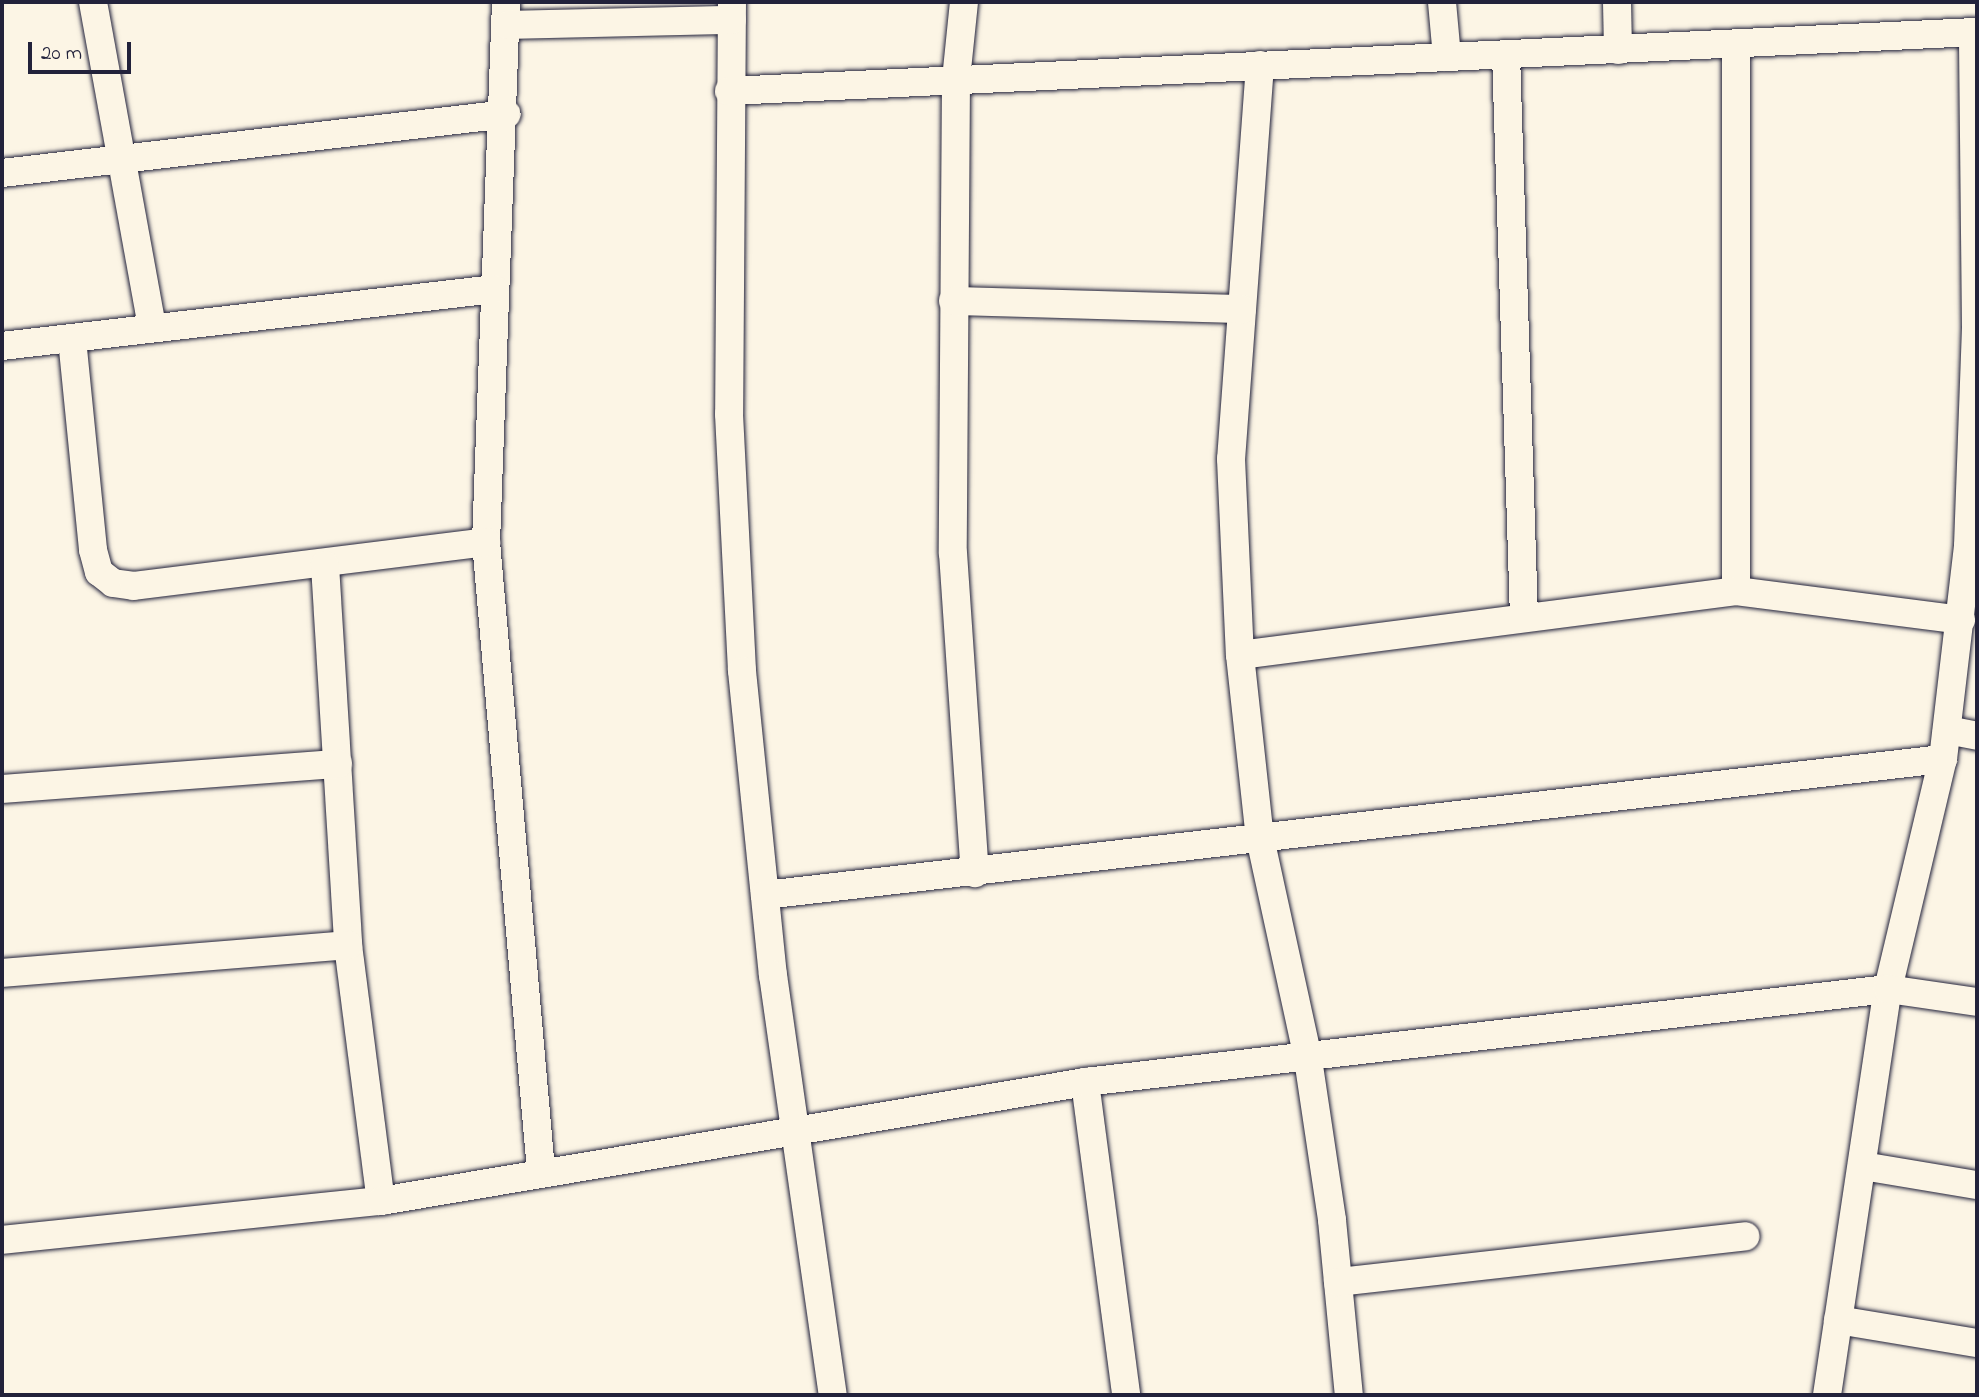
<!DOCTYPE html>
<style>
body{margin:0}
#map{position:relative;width:1979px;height:1397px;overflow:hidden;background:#fcf5e5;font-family:"Indie Flower",sans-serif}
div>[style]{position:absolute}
.roads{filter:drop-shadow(0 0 2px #22223b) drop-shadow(0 0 2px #22223b)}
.street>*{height:28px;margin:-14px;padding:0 14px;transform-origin:14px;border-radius:14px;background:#fcf5e5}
span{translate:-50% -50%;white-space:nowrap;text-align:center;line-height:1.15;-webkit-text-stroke:7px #fcf5e5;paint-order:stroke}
.frame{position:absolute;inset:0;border:4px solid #22223b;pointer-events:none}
.scale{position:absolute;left:28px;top:42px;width:103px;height:32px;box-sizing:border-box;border:4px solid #22223b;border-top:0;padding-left:9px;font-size:21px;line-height:24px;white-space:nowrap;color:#22223b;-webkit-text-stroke:5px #fcf5e5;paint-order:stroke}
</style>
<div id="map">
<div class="roads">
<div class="street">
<div style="left:93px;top:2px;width:331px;rotate:79.7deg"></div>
<div style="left:506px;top:2px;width:540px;rotate:92.12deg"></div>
<div style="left:486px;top:542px;width:631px;rotate:85deg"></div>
<div style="left:732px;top:2px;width:412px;rotate:90.4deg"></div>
<div style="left:729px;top:414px;width:257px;rotate:87.1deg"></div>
<div style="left:742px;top:671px;width:306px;rotate:84.2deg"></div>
<div style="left:773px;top:975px;width:424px;rotate:81.9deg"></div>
<div style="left:964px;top:2px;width:77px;rotate:95.9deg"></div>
<div style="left:956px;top:79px;width:474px;rotate:90.4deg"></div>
<div style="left:953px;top:553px;width:321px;rotate:86.1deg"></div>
<div style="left:1442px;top:2px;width:55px;rotate:84.8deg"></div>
<div style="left:1617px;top:2px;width:48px;rotate:88.8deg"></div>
<div style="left:508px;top:25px;width:224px;rotate:-1.3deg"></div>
<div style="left:1736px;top:44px;width:547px;rotate:90deg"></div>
<div style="left:1506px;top:54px;width:562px;rotate:88.17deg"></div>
<div style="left:1260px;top:65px;width:395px;rotate:94.2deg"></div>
<div style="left:1231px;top:459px;width:196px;rotate:87.4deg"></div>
<div style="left:1240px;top:655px;width:184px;rotate:83.8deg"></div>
<div style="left:1260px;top:838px;width:226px;rotate:77.7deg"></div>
<div style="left:1308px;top:1059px;width:163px;rotate:81.5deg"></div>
<div style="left:1332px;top:1220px;width:176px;rotate:84.5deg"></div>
<div style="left:729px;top:91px;width:1249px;rotate:-2.71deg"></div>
<div style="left:2px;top:173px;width:508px;rotate:-6.66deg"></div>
<div style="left:953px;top:301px;width:289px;rotate:1.6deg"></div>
<div style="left:72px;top:339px;width:212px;rotate:84.3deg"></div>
<div style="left:93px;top:550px;width:23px;rotate:75deg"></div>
<div style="left:99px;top:572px;width:18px;rotate:38deg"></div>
<div style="left:113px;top:583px;width:21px;rotate:8deg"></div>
<div style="left:134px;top:586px;width:355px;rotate:-7.1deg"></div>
<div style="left:2px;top:346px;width:495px;rotate:-6.6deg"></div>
<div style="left:325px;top:565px;width:381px;rotate:86.5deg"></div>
<div style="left:348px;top:945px;width:258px;rotate:82.7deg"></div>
<div style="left:1240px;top:655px;width:500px;rotate:-7.35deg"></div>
<div style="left:1736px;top:591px;width:227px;rotate:7.3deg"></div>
<div style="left:1947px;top:730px;width:31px;rotate:11deg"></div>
<div style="left:2px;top:789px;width:337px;rotate:-4.3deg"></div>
<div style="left:765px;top:895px;width:1186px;rotate:-6.59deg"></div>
<div style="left:2px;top:973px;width:347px;rotate:-4.6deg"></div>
<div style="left:1085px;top:1082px;width:316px;rotate:82.5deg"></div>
<div style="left:1863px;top:1166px;width:116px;rotate:9.5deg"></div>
<div style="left:2px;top:1240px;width:381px;rotate:-5.9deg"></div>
<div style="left:381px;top:1201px;width:714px;rotate:-9.59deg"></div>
<div style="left:1085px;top:1082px;width:808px;rotate:-6.61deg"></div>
<div style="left:1888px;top:989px;width:236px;rotate:-76.6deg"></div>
<div style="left:1943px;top:759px;width:214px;rotate:-83.3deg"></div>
<div style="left:1968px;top:546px;width:219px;rotate:-87.9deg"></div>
<div style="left:1976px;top:327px;width:295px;rotate:-90.6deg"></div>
<div style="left:1338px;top:1282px;width:410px;rotate:-6.4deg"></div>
<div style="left:1838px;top:1320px;width:141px;rotate:9.4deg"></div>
<div style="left:1827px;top:1395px;width:411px;rotate:-81.5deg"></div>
<div style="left:1888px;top:989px;width:90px;rotate:8.3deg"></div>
</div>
</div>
<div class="frame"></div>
<div class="scale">20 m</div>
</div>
